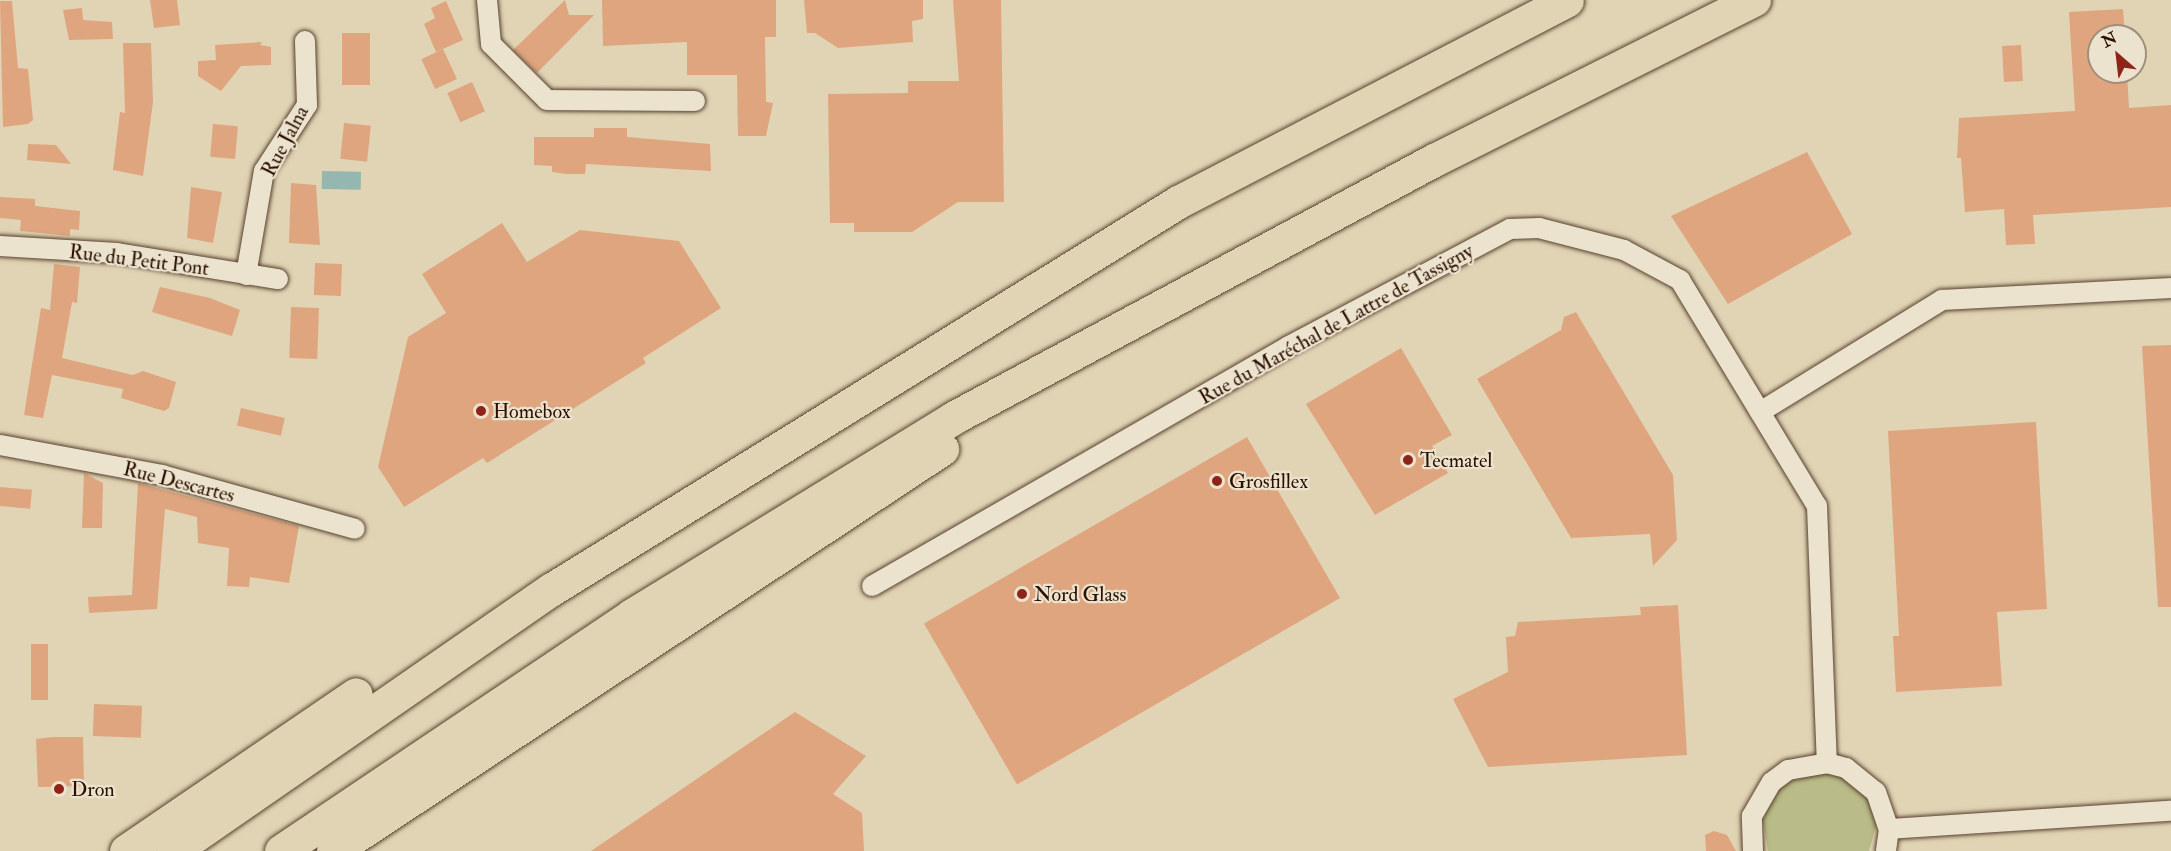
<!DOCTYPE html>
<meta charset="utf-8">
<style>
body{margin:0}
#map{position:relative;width:2171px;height:851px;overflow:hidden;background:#e1d4b5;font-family:"IM FELL Double Pica",serif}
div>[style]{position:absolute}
.green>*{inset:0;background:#b9bb88}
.water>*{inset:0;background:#94b8b0;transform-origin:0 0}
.building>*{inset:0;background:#dfa57f;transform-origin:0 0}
.roads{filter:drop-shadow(0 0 2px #58412e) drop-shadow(0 0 2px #58412e)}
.minor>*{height:20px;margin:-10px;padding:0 10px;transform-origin:10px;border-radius:10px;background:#ece3cf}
.trunk>*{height:33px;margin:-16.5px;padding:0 16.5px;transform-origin:16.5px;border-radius:16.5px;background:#e1d4b5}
.dots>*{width:16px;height:16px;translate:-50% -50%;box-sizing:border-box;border:3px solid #ece3cf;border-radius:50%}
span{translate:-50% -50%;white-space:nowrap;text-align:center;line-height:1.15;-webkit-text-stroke:4.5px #ece3cf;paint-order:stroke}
.street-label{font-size:20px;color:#2b1001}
.poi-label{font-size:20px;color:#2b1001}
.left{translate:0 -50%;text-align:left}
.north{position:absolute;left:2087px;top:24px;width:60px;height:60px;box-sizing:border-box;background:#ece3cf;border:2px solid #9f8f7d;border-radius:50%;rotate:332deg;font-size:16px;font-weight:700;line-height:24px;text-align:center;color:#2b1001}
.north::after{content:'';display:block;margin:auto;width:21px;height:27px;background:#8f2418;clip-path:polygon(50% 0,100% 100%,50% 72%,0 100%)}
</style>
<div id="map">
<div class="green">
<div style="clip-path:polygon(1830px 771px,1862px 790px,1872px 807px,1876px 826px,1869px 851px,1768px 851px,1763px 820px,1778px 787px,1793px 776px)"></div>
</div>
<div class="water">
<div style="left:322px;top:171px;width:39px;height:18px;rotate:1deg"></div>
</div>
<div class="building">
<div style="clip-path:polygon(150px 0,177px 0,180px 25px,154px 28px)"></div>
<div style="clip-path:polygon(565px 0,569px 15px,594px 15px,537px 73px,513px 50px)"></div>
<div style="clip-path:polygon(602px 0,776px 0,776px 37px,765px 37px,766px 102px,773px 103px,766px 136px,738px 136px,737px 75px,687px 75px,687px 42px,603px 46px)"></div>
<div style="clip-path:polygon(804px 0,923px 0,923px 19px,912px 21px,913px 42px,838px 48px,815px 33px,807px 33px)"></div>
<div style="clip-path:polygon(953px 0,1001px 0,1004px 202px,958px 202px,912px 232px,854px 232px,854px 223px,830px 223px,828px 94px,908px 93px,908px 81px,959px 81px)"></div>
<div style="clip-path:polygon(0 1px,12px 1px,18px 68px,28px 69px,33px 120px,28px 124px,3px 127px)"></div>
<div style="clip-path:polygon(446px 1px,463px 40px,436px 52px,424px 24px,435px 18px,431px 8px)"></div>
<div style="clip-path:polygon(82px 8px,83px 20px,112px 22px,113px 39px,69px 40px,63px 10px)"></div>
<div style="clip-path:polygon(2123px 9px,2125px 36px,2099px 36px,2099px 72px,2127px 72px,2129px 108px,2171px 105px,2171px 207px,2033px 215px,2035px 244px,2006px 245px,2004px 209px,1965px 212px,1961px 158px,1957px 158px,1959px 118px,2075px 111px,2069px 12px)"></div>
<div style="left:342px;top:33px;width:28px;height:52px"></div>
<div style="clip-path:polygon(262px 42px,260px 45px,271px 47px,271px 65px,241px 66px,221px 91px,198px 76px,198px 61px,216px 60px,215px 45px)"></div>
<div style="clip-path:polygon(123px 43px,151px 43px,153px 102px,143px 176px,113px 170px,120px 112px,125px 113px)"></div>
<div style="left:2021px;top:45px;width:36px;height:19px;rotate:87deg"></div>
<div style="left:443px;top:49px;width:33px;height:24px;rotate:65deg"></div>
<div style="left:472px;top:82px;width:32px;height:27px;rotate:66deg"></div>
<div style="left:344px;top:123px;width:27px;height:36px;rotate:6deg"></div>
<div style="left:213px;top:124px;width:25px;height:33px;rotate:5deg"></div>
<div style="clip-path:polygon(594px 128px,627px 128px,627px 137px,710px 144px,711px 171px,586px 164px,585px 174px,567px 174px,552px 172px,552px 166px,534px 165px,534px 137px,594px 137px)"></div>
<div style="clip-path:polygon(28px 144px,56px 145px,71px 164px,27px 160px)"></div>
<div style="clip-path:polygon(1807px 152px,1852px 234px,1728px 304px,1671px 216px)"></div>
<div style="clip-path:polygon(291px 183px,316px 185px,320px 245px,289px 243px)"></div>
<div style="clip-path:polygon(191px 187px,222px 192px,213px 243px,187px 238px)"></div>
<div style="clip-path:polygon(0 197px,35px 199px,35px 206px,80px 211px,79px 230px,70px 229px,70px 236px,20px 231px,21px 220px,0 218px)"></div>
<div style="clip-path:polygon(502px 223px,527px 262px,580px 230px,679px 241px,721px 308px,643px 358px,646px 363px,487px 463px,483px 458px,404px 507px,378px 467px,408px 337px,446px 313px,422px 274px)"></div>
<div style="left:315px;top:263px;width:27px;height:32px;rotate:2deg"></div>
<div style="clip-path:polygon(54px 264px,80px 267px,77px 303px,72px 302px,62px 358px,133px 375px,143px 371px,176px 382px,169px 408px,164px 411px,121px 398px,123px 389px,52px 375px,43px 418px,24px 415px,41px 308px,50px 310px)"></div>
<div style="clip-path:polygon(160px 287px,210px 298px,240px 310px,232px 336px,152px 312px)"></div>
<div style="left:291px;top:307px;width:28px;height:51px;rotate:2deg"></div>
<div style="clip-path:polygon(1576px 312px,1673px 475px,1677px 540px,1653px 566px,1650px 534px,1571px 538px,1477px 379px,1561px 330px,1564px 317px)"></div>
<div style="clip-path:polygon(2171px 345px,2171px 607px,2158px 607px,2142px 346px)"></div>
<div style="clip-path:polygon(1401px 348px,1452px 435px,1432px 446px,1448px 473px,1375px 515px,1306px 404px)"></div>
<div style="left:241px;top:408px;width:45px;height:18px;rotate:13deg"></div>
<div style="clip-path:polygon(2036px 422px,2047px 609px,1997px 612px,2002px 686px,1896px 692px,1893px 636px,1899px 636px,1888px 431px)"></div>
<div style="left:1247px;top:437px;width:186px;height:373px;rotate:60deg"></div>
<div style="clip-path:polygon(84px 473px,103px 483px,102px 528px,82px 528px)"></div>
<div style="clip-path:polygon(138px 483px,299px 526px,289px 583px,250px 577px,249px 587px,227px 586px,229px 548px,198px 543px,197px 517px,165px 509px,157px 609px,89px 613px,88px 597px,132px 595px)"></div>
<div style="left:0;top:487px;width:32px;height:19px;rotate:5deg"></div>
<div style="clip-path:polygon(1678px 605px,1687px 755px,1488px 767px,1453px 699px,1508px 672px,1506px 637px,1515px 636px,1518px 622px,1641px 615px,1640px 607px)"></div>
<div style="left:31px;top:644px;width:17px;height:56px"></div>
<div style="left:94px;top:704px;width:48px;height:32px;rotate:2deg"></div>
<div style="clip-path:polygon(795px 712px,866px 756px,833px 794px,862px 813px,864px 851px,591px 851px)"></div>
<div style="clip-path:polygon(52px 737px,83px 737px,84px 786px,38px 787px,36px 739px)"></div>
<div style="clip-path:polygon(1714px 831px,1727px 835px,1736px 851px,1706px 851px,1705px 835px)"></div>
</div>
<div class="roads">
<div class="minor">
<div style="left:487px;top:0;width:44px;rotate:84.8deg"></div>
<div style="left:491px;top:44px;width:79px;rotate:45deg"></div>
<div style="left:547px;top:100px;width:148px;rotate:0.4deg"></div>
<div style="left:0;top:246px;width:117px;rotate:3.4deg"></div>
<div style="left:117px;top:253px;width:163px;rotate:9.2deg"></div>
<div style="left:246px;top:275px;width:106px;rotate:-80.2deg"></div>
<div style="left:264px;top:171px;width:79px;rotate:-56.9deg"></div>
<div style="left:307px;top:105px;width:64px;rotate:-91.8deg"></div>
<div style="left:1760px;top:412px;width:214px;rotate:-31.6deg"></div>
<div style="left:1942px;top:300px;width:229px;rotate:-3deg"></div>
<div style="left:0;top:445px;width:165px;rotate:10.5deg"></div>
<div style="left:162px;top:475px;width:200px;rotate:15.6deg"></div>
<div style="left:872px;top:586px;width:479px;rotate:-29.9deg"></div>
<div style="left:1287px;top:347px;width:252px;rotate:-27.9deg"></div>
<div style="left:1510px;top:229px;width:29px;rotate:-2deg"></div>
<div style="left:1539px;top:228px;width:88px;rotate:14.5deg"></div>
<div style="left:1624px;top:250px;width:64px;rotate:28.2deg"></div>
<div style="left:1680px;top:280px;width:264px;rotate:58.8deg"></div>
<div style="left:1817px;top:506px;width:257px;rotate:87.8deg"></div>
<div style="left:1889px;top:829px;width:283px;rotate:-3.7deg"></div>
<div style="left:1753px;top:851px;width:35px;rotate:-92deg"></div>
<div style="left:1752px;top:816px;width:39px;rotate:-60deg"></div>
<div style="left:1772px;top:782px;width:20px;rotate:-37deg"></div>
<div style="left:1788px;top:770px;width:40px;rotate:-10deg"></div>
<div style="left:1827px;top:763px;width:20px;rotate:15deg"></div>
<div style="left:1846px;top:768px;width:38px;rotate:39deg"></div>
<div style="left:1876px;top:792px;width:39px;rotate:71deg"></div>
<div style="left:1889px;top:829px;width:22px;rotate:98deg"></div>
</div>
<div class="trunk">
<div style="left:126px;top:851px;width:278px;rotate:-34.3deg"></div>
<div style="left:173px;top:851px;width:461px;rotate:-34.7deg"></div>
<div style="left:552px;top:589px;width:736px;rotate:-31.72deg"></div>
<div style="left:1178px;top:202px;width:438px;rotate:-27.4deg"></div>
<div style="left:281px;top:851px;width:423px;rotate:-33.9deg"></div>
<div style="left:632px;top:615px;width:377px;rotate:-31.5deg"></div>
<div style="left:953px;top:418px;width:546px;rotate:-28.21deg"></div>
<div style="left:1434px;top:160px;width:358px;rotate:-26.6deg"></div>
<div style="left:333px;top:851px;width:730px;rotate:-33.43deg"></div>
</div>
</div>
<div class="dots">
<div style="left:481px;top:411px;background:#8f2418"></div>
<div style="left:1408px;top:460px;background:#8f2418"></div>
<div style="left:1217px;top:481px;background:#8f2418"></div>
<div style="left:1022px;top:594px;background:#8f2418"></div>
<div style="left:59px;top:789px;background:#8f2418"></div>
</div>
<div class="street-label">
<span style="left:285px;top:141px;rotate:-62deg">Rue Jalna</span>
<span style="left:139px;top:260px;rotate:7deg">Rue du Petit Pont</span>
<span style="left:1336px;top:324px;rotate:-29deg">Rue du Maréchal de Lattre de Tassigny</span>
<span style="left:179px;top:482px;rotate:14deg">Rue Descartes</span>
</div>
<div class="poi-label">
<span class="left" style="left:493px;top:411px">Homebox</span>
<span class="left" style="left:1420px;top:460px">Tecmatel</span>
<span class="left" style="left:1229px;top:481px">Grosfillex</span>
<span class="left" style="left:1034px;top:594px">Nord Glass</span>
<span class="left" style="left:71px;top:789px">Dron</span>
</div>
<div class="north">N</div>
</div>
